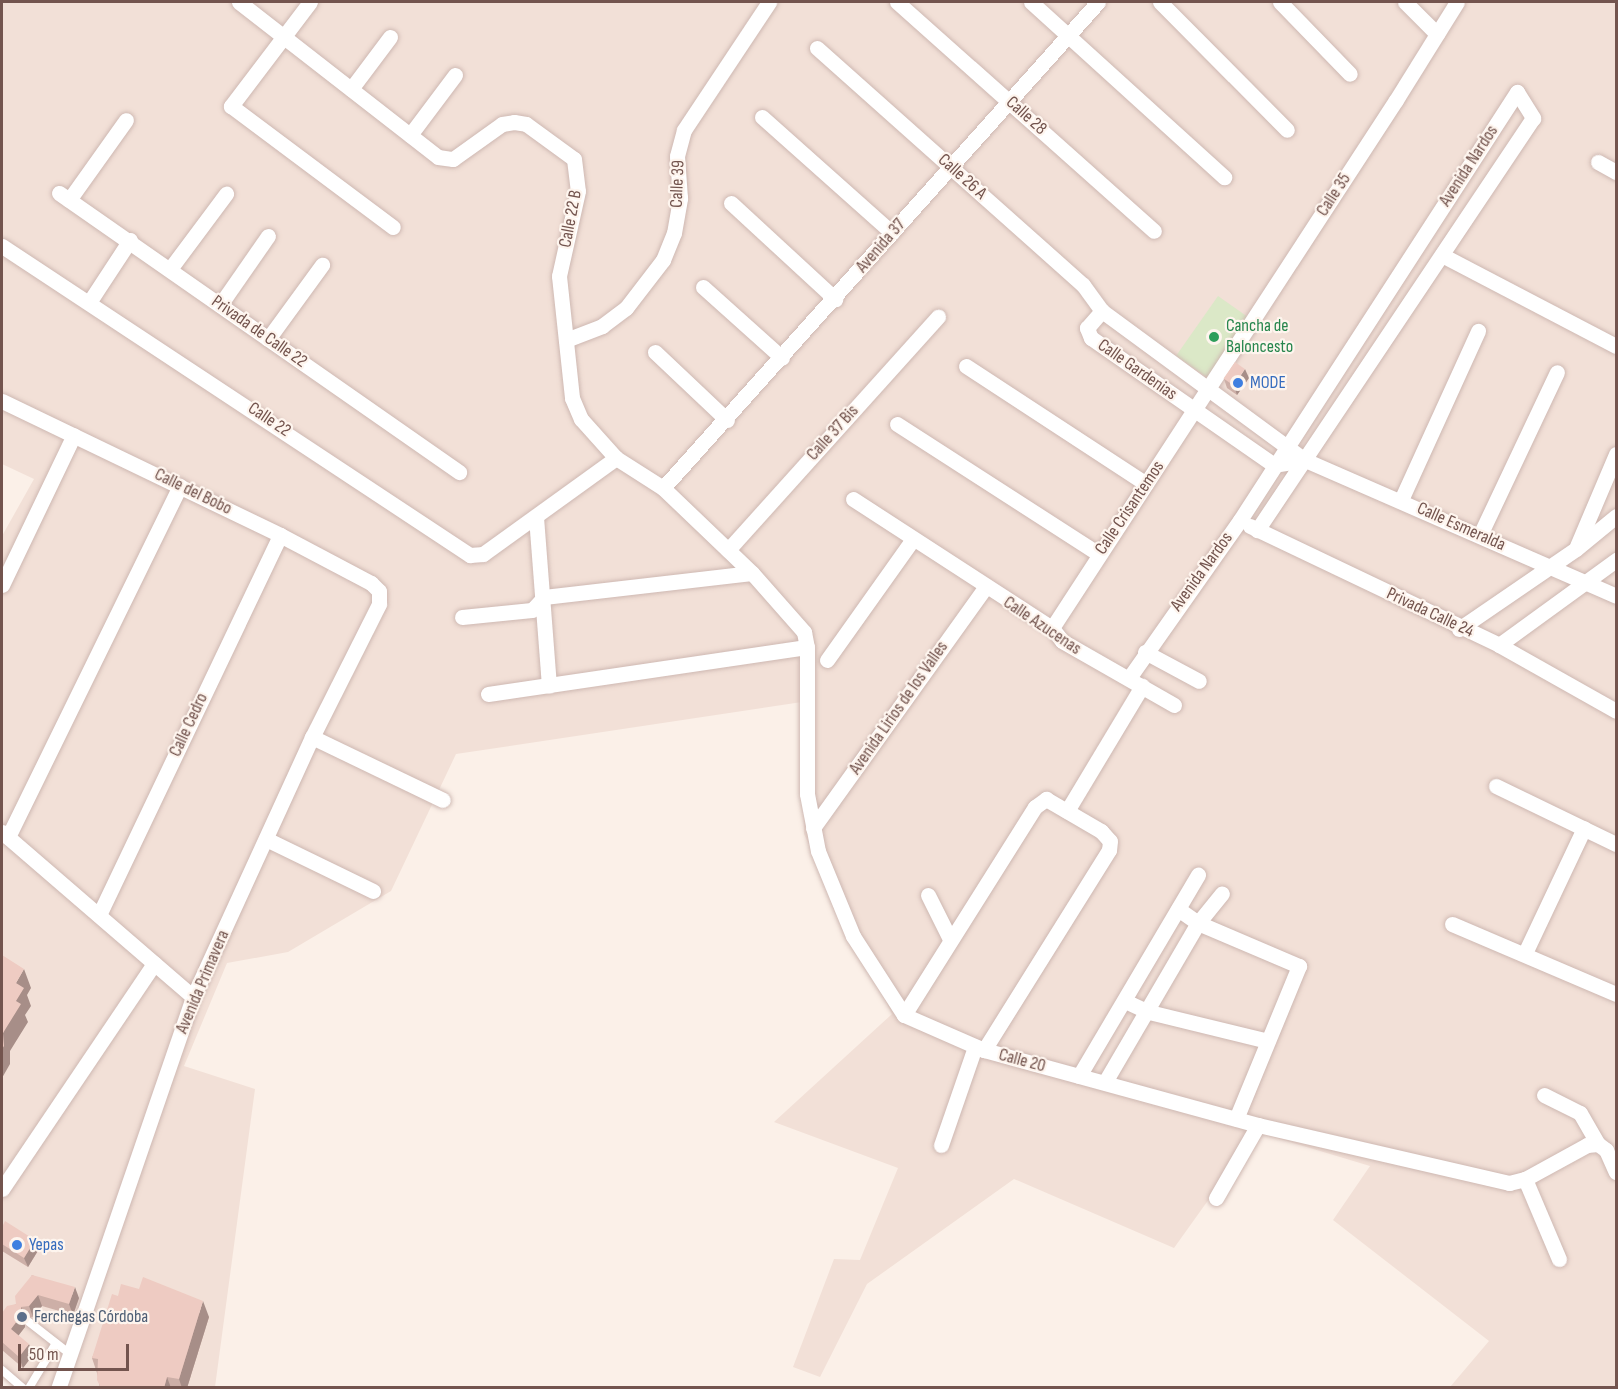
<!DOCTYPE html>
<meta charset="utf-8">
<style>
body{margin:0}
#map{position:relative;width:1618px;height:1389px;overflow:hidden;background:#fbf0e8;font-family:"Sofia Sans Condensed",sans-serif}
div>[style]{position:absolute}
.residential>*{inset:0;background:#f2e0d7}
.green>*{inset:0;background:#dbe8c7;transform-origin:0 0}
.roads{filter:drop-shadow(0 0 2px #ceb8b2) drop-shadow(0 0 2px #ceb8b2)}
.service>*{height:8px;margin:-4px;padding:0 4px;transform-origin:4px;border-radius:4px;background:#fff}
.minor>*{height:15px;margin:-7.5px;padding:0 7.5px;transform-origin:7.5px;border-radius:7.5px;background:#fff}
.wall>*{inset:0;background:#cdafa7}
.shaded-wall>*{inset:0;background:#a78e88}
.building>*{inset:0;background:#eecbc2;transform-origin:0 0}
.dots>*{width:16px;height:16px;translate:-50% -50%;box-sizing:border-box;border:3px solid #fef5ee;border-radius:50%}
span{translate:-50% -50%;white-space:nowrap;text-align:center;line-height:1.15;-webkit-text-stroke:4.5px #fef5ee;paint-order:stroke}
.street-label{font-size:18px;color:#73544e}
.leisure-label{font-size:18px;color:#27864d}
.left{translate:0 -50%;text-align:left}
.shop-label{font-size:18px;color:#366cbe}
.service-label{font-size:18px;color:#4e5e75}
.frame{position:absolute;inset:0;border:3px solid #73544e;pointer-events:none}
.scale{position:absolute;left:18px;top:1344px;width:111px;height:27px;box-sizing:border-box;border:3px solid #73544e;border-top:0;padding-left:8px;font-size:18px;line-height:21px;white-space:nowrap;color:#73544e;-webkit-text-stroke:4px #fef5ee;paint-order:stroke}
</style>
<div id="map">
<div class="residential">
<div style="clip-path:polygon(2px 2px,1616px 2px,1616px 1387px,1450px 1387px,1489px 1341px,1333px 1220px,1370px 1166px,1257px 1132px,1174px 1248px,1014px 1179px,867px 1284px,820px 1377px,793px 1367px,834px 1259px,860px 1260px,898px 1168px,774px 1122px,892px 1014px,804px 834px,802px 702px,456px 754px,391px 891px,288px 952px,227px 963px,184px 1066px,255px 1089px,215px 1387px,14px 1387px,2px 1377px,2px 536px,34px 479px,2px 464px)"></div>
</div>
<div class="green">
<div style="left:1218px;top:296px;width:40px;height:73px;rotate:35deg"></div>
</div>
<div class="roads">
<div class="service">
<div style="left:29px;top:1322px;width:52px;rotate:38deg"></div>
<div style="left:2px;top:1370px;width:28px;rotate:41deg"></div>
<div style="left:29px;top:1388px;width:52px;rotate:-59deg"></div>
</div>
<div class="minor">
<div style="left:239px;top:2px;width:252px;rotate:37.9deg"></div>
<div style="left:438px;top:157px;width:15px;rotate:8deg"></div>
<div style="left:453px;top:159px;width:60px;rotate:-35.5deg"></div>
<div style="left:502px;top:124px;width:12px;rotate:-9deg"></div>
<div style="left:514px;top:122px;width:12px;rotate:9deg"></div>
<div style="left:526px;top:124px;width:59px;rotate:36.1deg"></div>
<div style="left:574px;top:159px;width:32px;rotate:83deg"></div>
<div style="left:578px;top:191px;width:87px;rotate:102.6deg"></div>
<div style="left:559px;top:276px;width:123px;rotate:83.9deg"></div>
<div style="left:572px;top:398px;width:23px;rotate:67deg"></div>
<div style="left:581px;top:419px;width:52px;rotate:48.1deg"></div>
<div style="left:616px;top:458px;width:56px;rotate:32.6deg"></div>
<div style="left:663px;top:488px;width:123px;rotate:43.7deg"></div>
<div style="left:752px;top:573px;width:79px;rotate:48.6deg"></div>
<div style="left:804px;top:632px;width:15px;rotate:79deg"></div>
<div style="left:807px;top:647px;width:147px;rotate:90deg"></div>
<div style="left:807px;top:794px;width:58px;rotate:79.1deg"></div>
<div style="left:818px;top:851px;width:92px;rotate:67.6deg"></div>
<div style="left:853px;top:936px;width:94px;rotate:57.2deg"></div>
<div style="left:904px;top:1015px;width:87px;rotate:23.6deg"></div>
<div style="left:984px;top:1050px;width:284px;rotate:15.3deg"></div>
<div style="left:1258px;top:1125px;width:258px;rotate:13deg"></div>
<div style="left:1509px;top:1183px;width:16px;rotate:-14deg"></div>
<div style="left:1525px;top:1179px;width:71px;rotate:-28.7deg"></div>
<div style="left:1587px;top:1145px;width:11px;rotate:-5deg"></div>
<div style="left:1598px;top:1144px;width:10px;rotate:37deg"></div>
<div style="left:1606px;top:1150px;width:24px;rotate:66deg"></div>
<div style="left:310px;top:2px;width:131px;rotate:127.2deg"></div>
<div style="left:231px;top:106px;width:202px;rotate:36.8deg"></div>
<div style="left:897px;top:2px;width:344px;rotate:41.7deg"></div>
<div style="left:1031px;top:2px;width:261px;rotate:42.2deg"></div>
<div style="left:1160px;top:2px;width:180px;rotate:45.2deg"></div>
<div style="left:1280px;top:2px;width:100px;rotate:45.8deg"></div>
<div style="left:1405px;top:2px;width:45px;rotate:45deg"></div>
<div style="left:817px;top:48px;width:356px;rotate:41.7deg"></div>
<div style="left:1083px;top:285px;width:32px;rotate:54deg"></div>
<div style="left:351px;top:89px;width:65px;rotate:-53.1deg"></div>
<div style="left:762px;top:117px;width:174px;rotate:41.7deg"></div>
<div style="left:410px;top:135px;width:75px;rotate:-53.1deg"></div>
<div style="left:1598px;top:162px;width:21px;rotate:29deg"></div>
<div style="left:59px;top:193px;width:488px;rotate:34.9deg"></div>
<div style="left:69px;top:200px;width:98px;rotate:-54.5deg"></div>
<div style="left:731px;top:203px;width:142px;rotate:42.7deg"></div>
<div style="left:2px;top:246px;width:561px;rotate:33.44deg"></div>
<div style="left:470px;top:555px;width:13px;rotate:-4deg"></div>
<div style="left:483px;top:554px;width:164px;rotate:-35.8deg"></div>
<div style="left:1442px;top:255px;width:196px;rotate:27.6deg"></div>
<div style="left:170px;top:269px;width:94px;rotate:-53.3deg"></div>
<div style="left:703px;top:287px;width:106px;rotate:41.9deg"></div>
<div style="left:90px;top:301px;width:73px;rotate:-56.7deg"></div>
<div style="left:220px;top:305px;width:84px;rotate:-55.2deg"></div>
<div style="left:268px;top:339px;width:92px;rotate:-53.9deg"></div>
<div style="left:566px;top:340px;width:39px;rotate:-21deg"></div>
<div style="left:602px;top:326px;width:30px;rotate:-37deg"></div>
<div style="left:626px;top:308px;width:61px;rotate:-52.4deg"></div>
<div style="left:663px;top:260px;width:29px;rotate:-68deg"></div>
<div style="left:674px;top:233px;width:36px;rotate:-80deg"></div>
<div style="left:680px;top:198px;width:42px;rotate:-94.1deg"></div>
<div style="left:677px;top:156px;width:27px;rotate:-75deg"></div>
<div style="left:684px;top:130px;width:154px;rotate:-56.4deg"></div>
<div style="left:655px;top:352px;width:99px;rotate:43.4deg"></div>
<div style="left:966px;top:366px;width:215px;rotate:33.2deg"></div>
<div style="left:2px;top:401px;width:309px;rotate:25.7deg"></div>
<div style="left:280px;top:535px;width:103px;rotate:27.8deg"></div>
<div style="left:371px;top:583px;width:11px;rotate:45deg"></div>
<div style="left:379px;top:591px;width:13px;rotate:90deg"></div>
<div style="left:379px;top:604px;width:149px;rotate:116.7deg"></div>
<div style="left:312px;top:737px;width:286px;rotate:114.6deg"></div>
<div style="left:193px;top:997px;width:414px;rotate:109deg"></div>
<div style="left:897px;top:424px;width:240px;rotate:32.8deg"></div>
<div style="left:1305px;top:460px;width:31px;rotate:171deg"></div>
<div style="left:1274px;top:465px;width:223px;rotate:-145.2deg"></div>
<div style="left:1091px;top:338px;width:11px;rotate:-112deg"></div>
<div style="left:1087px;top:328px;width:23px;rotate:-49deg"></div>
<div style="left:1102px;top:311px;width:252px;rotate:36.3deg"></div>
<div style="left:1305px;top:460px;width:339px;rotate:23.6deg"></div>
<div style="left:663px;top:488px;width:652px;rotate:-48.17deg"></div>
<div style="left:853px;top:499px;width:237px;rotate:33deg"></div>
<div style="left:1052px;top:628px;width:16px;rotate:52deg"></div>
<div style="left:1062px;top:641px;width:129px;rotate:29.7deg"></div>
<div style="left:1401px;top:500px;width:186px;rotate:-65.5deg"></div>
<div style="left:536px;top:517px;width:169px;rotate:85.6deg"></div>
<div style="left:1250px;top:526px;width:276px;rotate:25.5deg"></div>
<div style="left:1499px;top:645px;width:134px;rotate:29.4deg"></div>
<div style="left:1480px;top:535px;width:180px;rotate:-64.7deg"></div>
<div style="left:1577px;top:546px;width:100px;rotate:-67deg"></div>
<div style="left:728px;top:550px;width:314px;rotate:-48deg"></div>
<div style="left:2px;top:585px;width:166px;rotate:-64.4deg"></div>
<div style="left:462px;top:617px;width:70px;rotate:-5.7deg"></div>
<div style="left:532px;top:610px;width:18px;rotate:-47deg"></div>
<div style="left:544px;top:597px;width:209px;rotate:-6.6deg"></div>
<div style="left:1052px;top:628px;width:630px;rotate:-56.92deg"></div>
<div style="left:1396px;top:100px;width:115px;rotate:-58.1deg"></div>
<div style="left:1459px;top:629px;width:142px;rotate:-34.4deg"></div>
<div style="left:1576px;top:549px;width:52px;rotate:-39.5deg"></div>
<div style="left:1499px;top:645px;width:145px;rotate:-36deg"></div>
<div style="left:1145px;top:652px;width:61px;rotate:28.2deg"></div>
<div style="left:827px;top:660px;width:148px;rotate:-54.6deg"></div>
<div style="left:1129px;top:678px;width:193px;rotate:-54.9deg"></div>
<div style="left:1240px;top:520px;width:510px;rotate:-57.09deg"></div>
<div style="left:1517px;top:92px;width:31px;rotate:58deg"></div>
<div style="left:1533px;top:118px;width:496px;rotate:123.8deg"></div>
<div style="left:488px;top:694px;width:322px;rotate:-8.4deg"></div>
<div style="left:312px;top:737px;width:145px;rotate:25.7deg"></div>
<div style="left:1496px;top:786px;width:133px;rotate:25.8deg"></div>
<div style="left:1067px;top:811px;width:146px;rotate:-59deg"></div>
<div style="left:813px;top:828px;width:295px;rotate:-54.4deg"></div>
<div style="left:2px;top:832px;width:252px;rotate:40.8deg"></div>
<div style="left:8px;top:837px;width:391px;rotate:-63.9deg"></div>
<div style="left:266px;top:839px;width:119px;rotate:25.9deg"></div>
<div style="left:928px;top:895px;width:47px;rotate:63.4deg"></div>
<div style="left:1178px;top:909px;width:24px;rotate:35deg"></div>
<div style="left:1198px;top:923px;width:110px;rotate:23.1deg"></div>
<div style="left:1299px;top:966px;width:165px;rotate:112.4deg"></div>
<div style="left:99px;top:915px;width:421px;rotate:-64.5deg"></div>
<div style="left:1452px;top:924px;width:178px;rotate:23.1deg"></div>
<div style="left:1525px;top:953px;width:138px;rotate:-64.7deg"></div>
<div style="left:1125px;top:1001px;width:26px;rotate:25deg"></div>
<div style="left:1149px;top:1012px;width:122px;rotate:13.7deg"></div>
<div style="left:904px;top:1015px;width:246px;rotate:-57.8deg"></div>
<div style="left:1035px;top:807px;width:14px;rotate:-36deg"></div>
<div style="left:1046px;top:799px;width:64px;rotate:30.2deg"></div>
<div style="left:1101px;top:831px;width:13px;rotate:48deg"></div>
<div style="left:1110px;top:841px;width:9px;rotate:96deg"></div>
<div style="left:1109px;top:850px;width:236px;rotate:122deg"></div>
<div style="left:1079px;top:1076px;width:234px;rotate:-59.4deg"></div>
<div style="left:1105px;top:1082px;width:184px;rotate:-59.7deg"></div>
<div style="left:1198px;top:923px;width:38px;rotate:-51deg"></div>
<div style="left:1544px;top:1095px;width:40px;rotate:26.6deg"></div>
<div style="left:1580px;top:1113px;width:36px;rotate:60deg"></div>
<div style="left:941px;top:1145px;width:104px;rotate:-70.9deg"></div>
<div style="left:1525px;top:1179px;width:87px;rotate:67deg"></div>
<div style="left:2px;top:1189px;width:272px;rotate:-56deg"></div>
<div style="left:1216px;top:1198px;width:84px;rotate:-60.1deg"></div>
</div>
</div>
<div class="wall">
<div style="clip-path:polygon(1249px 378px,1237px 395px,1227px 388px,1224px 379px)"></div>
<div style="clip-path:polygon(2px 1227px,35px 1240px,39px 1249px,28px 1267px,2px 1251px)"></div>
<div style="clip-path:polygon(32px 1275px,79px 1298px,73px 1315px,42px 1306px,33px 1317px,25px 1318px,25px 1327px,18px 1336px,33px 1355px,23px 1368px,2px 1350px,2px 1313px,16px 1304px)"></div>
<div style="clip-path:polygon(139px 1289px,209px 1317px,187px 1388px,100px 1388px,97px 1373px,92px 1358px,118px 1296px)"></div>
</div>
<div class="shaded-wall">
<div style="clip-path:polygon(1245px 369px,1249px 378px,1237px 395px,1234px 386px)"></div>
<div style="clip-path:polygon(24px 969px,31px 988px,27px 995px,31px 1006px,25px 1015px,28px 1022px,10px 1051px,10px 1064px,2px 1078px,2px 1049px,3px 1033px,16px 983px)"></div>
<div style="clip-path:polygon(35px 1240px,39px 1249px,28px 1267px,24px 1258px)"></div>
<div style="clip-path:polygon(75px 1287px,79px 1298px,73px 1315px,69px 1304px)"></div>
<div style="clip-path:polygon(38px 1295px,42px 1306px,33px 1317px,29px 1306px)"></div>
<div style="clip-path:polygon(203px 1301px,209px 1317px,187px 1388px,182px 1388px,179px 1379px)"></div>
<div style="clip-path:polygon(21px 1307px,25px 1318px,25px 1327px,15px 1340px,11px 1329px)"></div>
<div style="clip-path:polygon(29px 1344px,33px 1355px,23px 1368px,19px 1357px)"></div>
<div style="clip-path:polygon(167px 1377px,171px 1388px,164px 1388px)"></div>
</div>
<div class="building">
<div style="left:1235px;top:362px;width:12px;height:20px;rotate:35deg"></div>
<div style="clip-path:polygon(2px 955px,24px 969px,16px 983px,24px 988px,16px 1001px,21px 1004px,3px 1033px,4px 1046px,2px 1049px)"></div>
<div style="clip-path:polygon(5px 1221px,35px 1240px,24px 1258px,2px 1244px,2px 1227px)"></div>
<div style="clip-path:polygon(32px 1275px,75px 1287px,69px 1304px,38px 1295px,29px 1306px,21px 1307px,21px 1316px,11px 1329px,29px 1344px,19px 1357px,2px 1342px,2px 1313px,7px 1306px,16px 1304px,15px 1296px)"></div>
<div style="clip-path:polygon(143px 1277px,203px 1301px,179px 1379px,167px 1377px,164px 1388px,101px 1388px,97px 1380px,98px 1359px,92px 1358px,112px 1294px,118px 1296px,121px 1284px,139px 1289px)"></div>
</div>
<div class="dots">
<div style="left:1214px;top:337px;background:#2e9e5b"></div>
<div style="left:1238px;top:383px;background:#3f7fe0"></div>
<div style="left:17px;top:1245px;background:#3f7fe0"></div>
<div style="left:22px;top:1317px;background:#5c6f8a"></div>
</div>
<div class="street-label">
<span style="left:1026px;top:116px;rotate:42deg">Calle 28</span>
<span style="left:1469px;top:166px;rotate:-57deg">Avenida Nardos</span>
<span style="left:962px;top:177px;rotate:42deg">Calle 26 A</span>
<span style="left:678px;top:184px;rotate:-88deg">Calle 39</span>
<span style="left:1334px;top:195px;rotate:-57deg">Calle 35</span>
<span style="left:571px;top:219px;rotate:-79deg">Calle 22 B</span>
<span style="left:881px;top:246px;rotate:-49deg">Avenida 37</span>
<span style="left:259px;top:332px;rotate:35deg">Privada de Calle 22</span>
<span style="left:1137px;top:370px;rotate:35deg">Calle Gardenias</span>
<span style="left:269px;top:420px;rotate:34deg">Calle 22</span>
<span style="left:833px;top:433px;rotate:-48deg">Calle 37 Bis</span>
<span style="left:193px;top:492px;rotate:26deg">Calle del Bobo</span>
<span style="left:1130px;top:508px;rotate:-56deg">Calle Crisantemos</span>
<span style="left:1461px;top:527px;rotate:24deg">Calle Esmeralda</span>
<span style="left:1202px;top:572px;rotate:-54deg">Avenida Nardos</span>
<span style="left:1430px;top:613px;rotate:25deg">Privada Calle 24</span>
<span style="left:1042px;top:626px;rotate:34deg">Calle Azucenas</span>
<span style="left:899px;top:708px;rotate:-55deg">Avenida Lirios de los Valles</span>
<span style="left:189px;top:725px;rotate:-65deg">Calle Cedro</span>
<span style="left:203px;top:982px;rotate:-67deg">Avenida Primavera</span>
<span style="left:1022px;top:1061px;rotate:15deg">Calle 20</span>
</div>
<div class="leisure-label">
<span class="left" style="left:1226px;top:337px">Cancha de<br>Baloncesto</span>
</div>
<div class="shop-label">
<span class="left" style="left:1250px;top:383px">MODE</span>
<span class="left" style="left:29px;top:1245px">Yepas</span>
</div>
<div class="service-label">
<span class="left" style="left:34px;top:1317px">Ferchegas Córdoba</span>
</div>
<div class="frame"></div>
<div class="scale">50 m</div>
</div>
